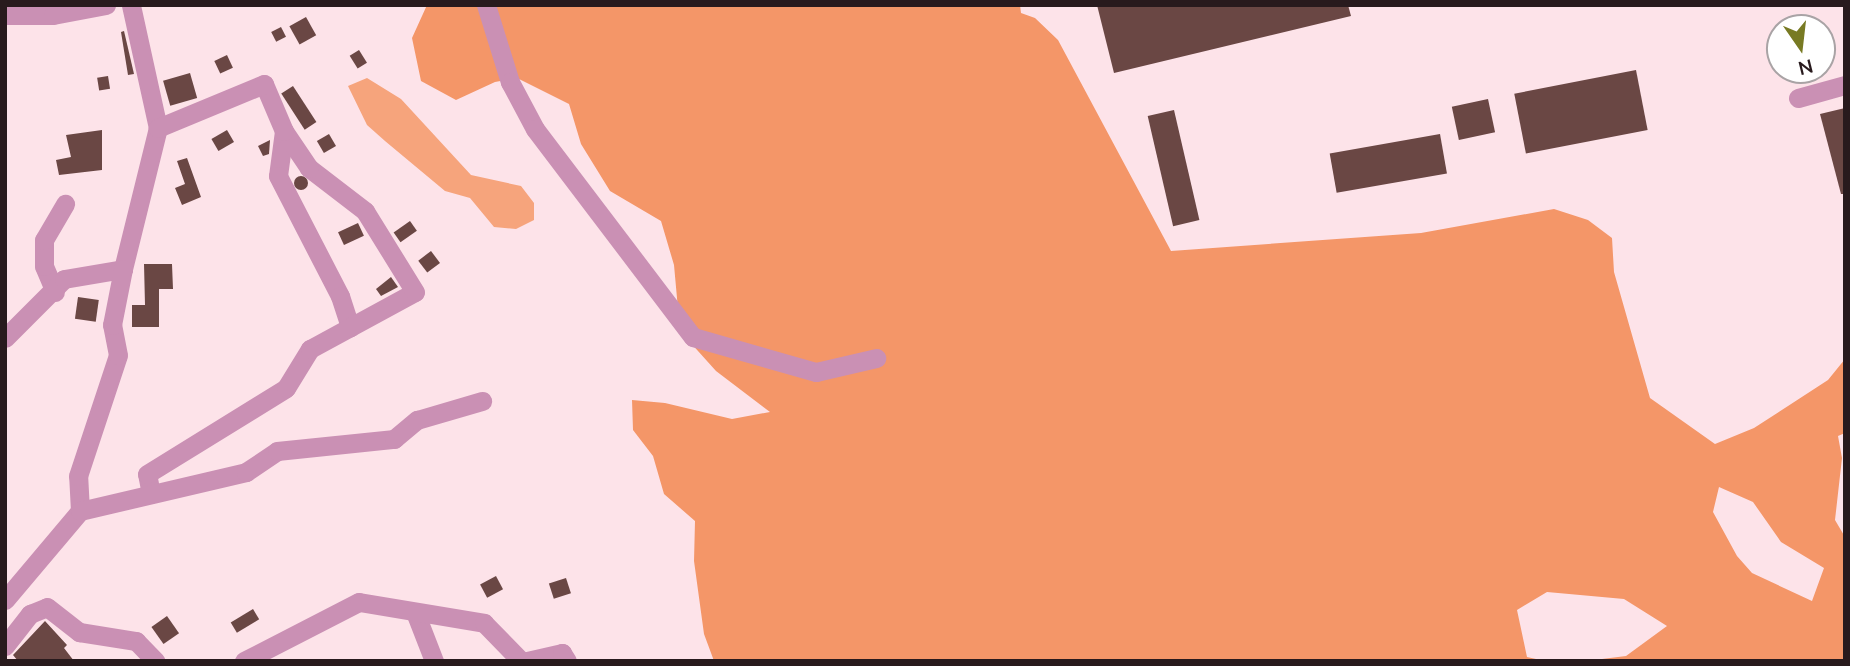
<!DOCTYPE html>
<style>
body{margin:0}
#map{position:relative;width:1850px;height:666px;overflow:hidden;background:#fde3e9;font-family:Mulish,sans-serif}
div>[style]{position:absolute}
.green>*{inset:0;background:#f6a47c}
.forest>*{inset:0;background:#f49668}
.building>*{inset:0;background:#6a4744;transform-origin:0 0}
.round{border-radius:50%}
.minor>*{height:19px;margin:-9.5px;padding:0 9.5px;transform-origin:9.5px;border-radius:9.5px;background:#ca90b4}
span{translate:-50% -50%;white-space:nowrap;text-align:center;line-height:1.15;-webkit-text-stroke:7px #fff;paint-order:stroke}
.frame{position:absolute;inset:0;border:7px solid #281a1d;pointer-events:none}
.north{position:absolute;left:1766px;top:14px;width:70px;height:70px;box-sizing:border-box;background:#fff;border:2px solid #a9a3a5;border-radius:50%;rotate:166deg;font-size:19px;font-weight:700;line-height:28px;text-align:center;color:#281a1d}
.north::after{content:'';display:block;margin:auto;width:24px;height:32px;background:#787a23;clip-path:polygon(50% 0,100% 100%,50% 72%,0 100%)}
</style>
<div id="map">
<div class="green">
<div style="clip-path:polygon(367px 78px,401px 99px,471px 175px,521px 186px,534px 203px,534px 220px,516px 229px,494px 227px,470px 198px,445px 191px,385px 141px,367px 125px,348px 86px)"></div>
</div>
<div class="forest">
<div style="clip-path:polygon(evenodd,427px 5px,1020px 5px,1021px 13px,1035px 18px,1058px 40px,1171px 251px,1421px 233px,1554px 209px,1588px 220px,1612px 238px,1614px 272px,1650px 398px,1715px 444px,1754px 428px,1828px 380px,1845px 359px,1845px 433px,1838px 436px,1842px 458px,1835px 520px,1845px 537px,1845px 661px,1586px 661px,1626px 656px,1667px 626px,1624px 599px,1547px 592px,1517px 610px,1527px 657px,1545px 661px,714px 661px,704px 634px,694px 561px,695px 521px,664px 494px,653px 456px,633px 430px,632px 400px,665px 403px,732px 419px,770px 412px,716px 371px,680px 331px,674px 265px,661px 221px,610px 191px,581px 144px,569px 104px,517px 78px,495px 82px,456px 100px,421px 81px,412px 38px,427px 5px,1719px 487px,1753px 502px,1781px 542px,1824px 568px,1812px 601px,1752px 573px,1737px 556px,1713px 512px,1719px 487px)"></div>
</div>
<div class="building">
<div style="clip-path:polygon(1097px 5px,1348px 5px,1351px 16px,1114px 73px)"></div>
<div style="left:306px;top:17px;width:21px;height:19px;rotate:61deg"></div>
<div style="left:281px;top:27px;width:11px;height:11px;rotate:63deg"></div>
<div style="clip-path:polygon(124px 31px,134px 74px,128px 75px,121px 32px)"></div>
<div style="left:359px;top:50px;width:15px;height:11px;rotate:58deg"></div>
<div style="left:227px;top:55px;width:14px;height:14px;rotate:65deg"></div>
<div style="left:1636px;top:70px;width:61px;height:124px;rotate:79deg"></div>
<div style="left:190px;top:73px;width:26px;height:28px;rotate:74deg"></div>
<div style="left:108px;top:76px;width:13px;height:11px;rotate:81deg"></div>
<div style="left:293px;top:86px;width:43px;height:14px;rotate:57deg"></div>
<div style="left:1488px;top:99px;width:34px;height:37px;rotate:78deg"></div>
<div style="clip-path:polygon(1845px 108px,1845px 194px,1841px 194px,1820px 114px)"></div>
<div style="left:1174px;top:110px;width:113px;height:27px;rotate:77deg"></div>
<div style="clip-path:polygon(102px 130px,102px 170px,59px 175px,56px 160px,71px 157px,66px 135px)"></div>
<div style="left:227px;top:130px;width:14px;height:18px;rotate:60deg"></div>
<div style="left:329px;top:134px;width:14px;height:14px;rotate:60deg"></div>
<div style="left:1440px;top:134px;width:40px;height:112px;rotate:80deg"></div>
<div style="clip-path:polygon(270px 140px,269px 154px,263px 156px,258px 146px)"></div>
<div style="clip-path:polygon(187px 158px,201px 197px,182px 205px,175px 188px,185px 184px,177px 161px)"></div>
<div class="round" style="left:294px;top:176px;width:14px;height:14px"></div>
<div style="left:410px;top:221px;width:12px;height:20px;rotate:55deg"></div>
<div style="left:358px;top:223px;width:14px;height:22px;rotate:65deg"></div>
<div style="left:431px;top:251px;width:15px;height:16px;rotate:53deg"></div>
<div style="clip-path:polygon(144px 264px,172px 264px,173px 289px,159px 289px,159px 327px,132px 327px,132px 305px,145px 305px)"></div>
<div style="clip-path:polygon(391px 277px,398px 287px,381px 296px,376px 289px)"></div>
<div style="left:78px;top:297px;width:21px;height:22px;rotate:8deg"></div>
<div style="left:496px;top:576px;width:15px;height:18px;rotate:62deg"></div>
<div style="left:566px;top:578px;width:16px;height:18px;rotate:72deg"></div>
<div style="left:253px;top:609px;width:12px;height:26px;rotate:59deg"></div>
<div style="left:167px;top:616px;width:21px;height:19px;rotate:55deg"></div>
<div style="clip-path:polygon(45px 621px,67px 645px,64px 648px,74px 661px,18px 661px,13px 655px)"></div>
</div>
<div class="minor">
<div style="left:486px;top:5px;width:81px;rotate:72.7deg"></div>
<div style="left:510px;top:82px;width:53px;rotate:62deg"></div>
<div style="left:535px;top:129px;width:261px;rotate:52.8deg"></div>
<div style="left:693px;top:337px;width:128px;rotate:15.9deg"></div>
<div style="left:816px;top:372px;width:62px;rotate:-13.1deg"></div>
<div style="left:5px;top:15px;width:48px"></div>
<div style="left:53px;top:15px;width:54px;rotate:-10.7deg"></div>
<div style="left:1798px;top:98px;width:49px;rotate:-15.5deg"></div>
<div style="left:284px;top:131px;width:45px;rotate:97.6deg"></div>
<div style="left:278px;top:176px;width:135px;rotate:62.7deg"></div>
<div style="left:340px;top:296px;width:33px;rotate:72deg"></div>
<div style="left:55px;top:292px;width:28px;rotate:-113deg"></div>
<div style="left:44px;top:266px;width:26px;rotate:-90deg"></div>
<div style="left:44px;top:240px;width:42px;rotate:-59.7deg"></div>
<div style="left:5px;top:338px;width:83px;rotate:-45deg"></div>
<div style="left:64px;top:279px;width:60px;rotate:-9.6deg"></div>
<div style="left:123px;top:269px;width:145px;rotate:-76.1deg"></div>
<div style="left:158px;top:128px;width:126px;rotate:-102.4deg"></div>
<div style="left:151px;top:494px;width:20px;rotate:-101deg"></div>
<div style="left:147px;top:474px;width:163px;rotate:-31.7deg"></div>
<div style="left:286px;top:388px;width:46px;rotate:-58.4deg"></div>
<div style="left:310px;top:349px;width:119px;rotate:-28.5deg"></div>
<div style="left:415px;top:292px;width:95px;rotate:-121.7deg"></div>
<div style="left:365px;top:211px;width:71px;rotate:-142.5deg"></div>
<div style="left:309px;top:168px;width:45px;rotate:-124deg"></div>
<div style="left:284px;top:131px;width:51px;rotate:-113.1deg"></div>
<div style="left:264px;top:84px;width:115px;rotate:157.5deg"></div>
<div style="left:80px;top:511px;width:35px;rotate:-93deg"></div>
<div style="left:78px;top:476px;width:127px;rotate:-71.7deg"></div>
<div style="left:118px;top:355px;width:31px;rotate:-101deg"></div>
<div style="left:112px;top:325px;width:57px;rotate:-78.9deg"></div>
<div style="left:5px;top:600px;width:116px;rotate:-49.9deg"></div>
<div style="left:80px;top:511px;width:171px;rotate:-13.2deg"></div>
<div style="left:246px;top:472px;width:37px;rotate:-34deg"></div>
<div style="left:277px;top:451px;width:118px;rotate:-5.9deg"></div>
<div style="left:394px;top:439px;width:30px;rotate:-40deg"></div>
<div style="left:417px;top:420px;width:68px;rotate:-16.3deg"></div>
<div style="left:415px;top:612px;width:53px;rotate:68.8deg"></div>
<div style="left:5px;top:646px;width:41px;rotate:-52deg"></div>
<div style="left:30px;top:614px;width:18px;rotate:-22deg"></div>
<div style="left:47px;top:607px;width:41px;rotate:38deg"></div>
<div style="left:79px;top:632px;width:58px;rotate:9deg"></div>
<div style="left:136px;top:641px;width:28px;rotate:46deg"></div>
<div style="left:244px;top:661px;width:129px;rotate:-27.2deg"></div>
<div style="left:359px;top:602px;width:127px;rotate:9.5deg"></div>
<div style="left:484px;top:623px;width:53px;rotate:45.8deg"></div>
<div style="left:527px;top:661px;width:36px;rotate:-13deg"></div>
<div style="left:562px;top:653px;width:9px;rotate:58deg"></div>
</div>
<div class="frame"></div>
<div class="north">N</div>
</div>
